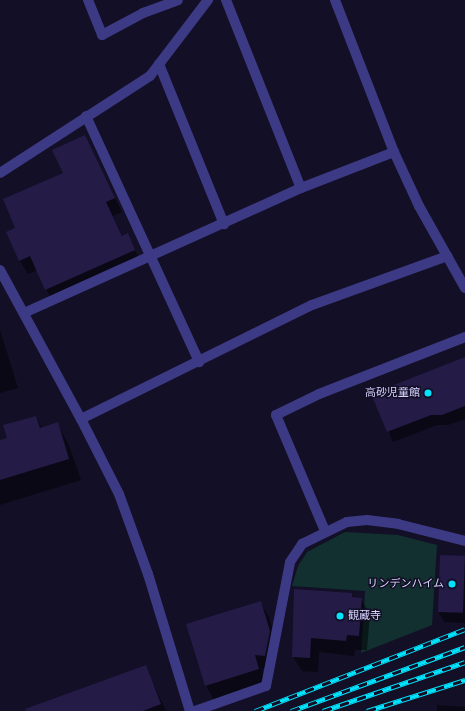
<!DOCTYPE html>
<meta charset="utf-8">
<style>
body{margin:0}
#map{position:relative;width:465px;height:711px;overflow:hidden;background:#130f26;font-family:"Fira Sans","Noto Sans JP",sans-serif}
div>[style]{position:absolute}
.green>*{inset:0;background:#12302f}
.shadow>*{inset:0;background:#0007}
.building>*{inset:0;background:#241b47;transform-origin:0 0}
.service>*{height:10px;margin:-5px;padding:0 5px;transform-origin:5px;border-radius:5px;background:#3d3a85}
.minor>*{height:10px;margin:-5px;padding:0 5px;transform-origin:5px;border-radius:5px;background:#3d3a85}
.rail>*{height:4.5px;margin-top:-2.25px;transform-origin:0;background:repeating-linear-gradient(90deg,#130f26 0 9px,#00e5ff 0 18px);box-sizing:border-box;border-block:1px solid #00e5ff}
.dots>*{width:11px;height:11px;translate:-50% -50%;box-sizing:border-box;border:2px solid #130f26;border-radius:50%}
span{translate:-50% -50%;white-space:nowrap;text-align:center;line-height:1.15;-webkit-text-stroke:3px #130f26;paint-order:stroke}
.poi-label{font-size:11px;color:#d9d4ff}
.right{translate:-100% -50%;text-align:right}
.left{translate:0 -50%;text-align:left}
</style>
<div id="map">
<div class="green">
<div style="clip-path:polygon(345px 532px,398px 535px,437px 545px,432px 625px,361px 653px,365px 591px,292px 586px,298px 566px,307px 552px)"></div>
</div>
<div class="shadow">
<div style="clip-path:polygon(84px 136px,122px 212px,113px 216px,123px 237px,127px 235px,142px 264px,53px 303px,37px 270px,28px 274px,20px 261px,17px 229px,64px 173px)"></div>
<div style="clip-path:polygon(0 330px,18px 388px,0 393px)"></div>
<div style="clip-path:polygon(465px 358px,465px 419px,448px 425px,437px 425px,393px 442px,372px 394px)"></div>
<div style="clip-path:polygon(36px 417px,42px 428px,57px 424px,69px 445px,81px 480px,0 505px,0 441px,8px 439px)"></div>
<div style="clip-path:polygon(465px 557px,465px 623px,444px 622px,438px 611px)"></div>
<div style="clip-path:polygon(351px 594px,354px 598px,361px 599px,370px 614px,367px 650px,355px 650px,354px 656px,319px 652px,318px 672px,302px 671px,293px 657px)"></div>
<div style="clip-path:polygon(260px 602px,269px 617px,278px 647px,273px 670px,262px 669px,266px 684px,214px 700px,206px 685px)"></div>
<div style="clip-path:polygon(145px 666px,166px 711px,50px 711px)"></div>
<div style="clip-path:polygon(437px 705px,465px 707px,465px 711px,437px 711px)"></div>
</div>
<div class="building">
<div style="clip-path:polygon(85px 135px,115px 198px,106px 202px,122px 236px,128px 233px,135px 250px,45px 290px,30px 256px,19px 261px,6px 232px,15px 228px,3px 199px,63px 173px,52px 150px)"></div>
<div style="clip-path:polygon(465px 357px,465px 406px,442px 415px,431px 415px,387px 432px,371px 394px)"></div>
<div style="clip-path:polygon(36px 416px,40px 428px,58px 422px,69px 459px,0 480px,0 440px,7px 438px,3px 425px)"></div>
<div style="left:440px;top:555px;width:25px;height:57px;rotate:2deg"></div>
<div style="clip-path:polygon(294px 589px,352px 593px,352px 597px,362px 598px,359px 636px,347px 635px,346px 641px,311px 638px,310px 658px,292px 657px)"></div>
<div style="clip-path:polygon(261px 601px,270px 631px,265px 656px,255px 655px,259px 669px,205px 686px,186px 624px)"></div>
<div style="clip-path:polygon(146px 665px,161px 704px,143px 711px,26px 711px,25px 709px)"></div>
</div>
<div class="service">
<div style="left:88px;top:0;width:38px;rotate:68deg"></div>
<div style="left:102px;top:35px;width:47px;rotate:-28.2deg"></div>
<div style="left:143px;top:13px;width:37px;rotate:-20deg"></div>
<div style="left:226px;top:0;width:202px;rotate:68.3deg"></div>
<div style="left:159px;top:64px;width:173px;rotate:67.9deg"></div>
<div style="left:86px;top:116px;width:271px;rotate:65.3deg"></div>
<div style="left:24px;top:313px;width:304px;rotate:-24.3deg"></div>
<div style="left:301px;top:188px;width:100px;rotate:-21.2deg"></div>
<div style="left:81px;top:419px;width:258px;rotate:-26.3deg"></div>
<div style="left:312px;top:305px;width:144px;rotate:-19.9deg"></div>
<div style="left:325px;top:531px;width:126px;rotate:-112.9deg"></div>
<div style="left:276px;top:415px;width:48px;rotate:-26deg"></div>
<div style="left:319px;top:394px;width:157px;rotate:-21.3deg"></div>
<div style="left:195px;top:711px;width:75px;rotate:-19.4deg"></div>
<div style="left:266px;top:686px;width:126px;rotate:-79deg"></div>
<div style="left:290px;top:562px;width:22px;rotate:-56deg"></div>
<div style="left:302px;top:544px;width:50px;rotate:-26.1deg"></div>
<div style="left:347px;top:522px;width:20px;rotate:-6deg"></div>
<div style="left:367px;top:520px;width:31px;rotate:7deg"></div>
<div style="left:398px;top:524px;width:69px;rotate:14.2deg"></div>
</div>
<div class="minor">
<div style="left:335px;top:0;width:163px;rotate:68.8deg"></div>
<div style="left:394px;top:152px;width:60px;rotate:65.2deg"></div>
<div style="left:419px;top:206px;width:94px;rotate:60.7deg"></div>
<div style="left:0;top:173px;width:179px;rotate:-32.9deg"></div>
<div style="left:150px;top:76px;width:96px;rotate:-52.7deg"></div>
<div style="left:0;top:270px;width:170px;rotate:61.5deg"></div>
<div style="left:81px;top:419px;width:84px;rotate:63.1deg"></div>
<div style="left:119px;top:494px;width:85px;rotate:70.1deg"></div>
<div style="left:148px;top:574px;width:143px;rotate:73deg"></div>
</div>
<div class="rail">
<div style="left:255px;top:711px;width:225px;rotate:-21.3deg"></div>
<div style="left:291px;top:711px;width:185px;rotate:-20.2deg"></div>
<div style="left:323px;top:711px;width:150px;rotate:-19deg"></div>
<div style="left:367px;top:711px;width:103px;rotate:-17.6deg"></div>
</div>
<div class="dots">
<div style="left:428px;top:393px;background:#00e5ff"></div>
<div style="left:452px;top:584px;background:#00e5ff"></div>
<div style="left:340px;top:616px;background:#00e5ff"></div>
</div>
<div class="poi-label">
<span class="right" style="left:420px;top:393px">高砂児童館</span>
<span class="right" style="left:444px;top:584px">リンデンハイム</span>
<span class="left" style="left:348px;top:616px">観蔵寺</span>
</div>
</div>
